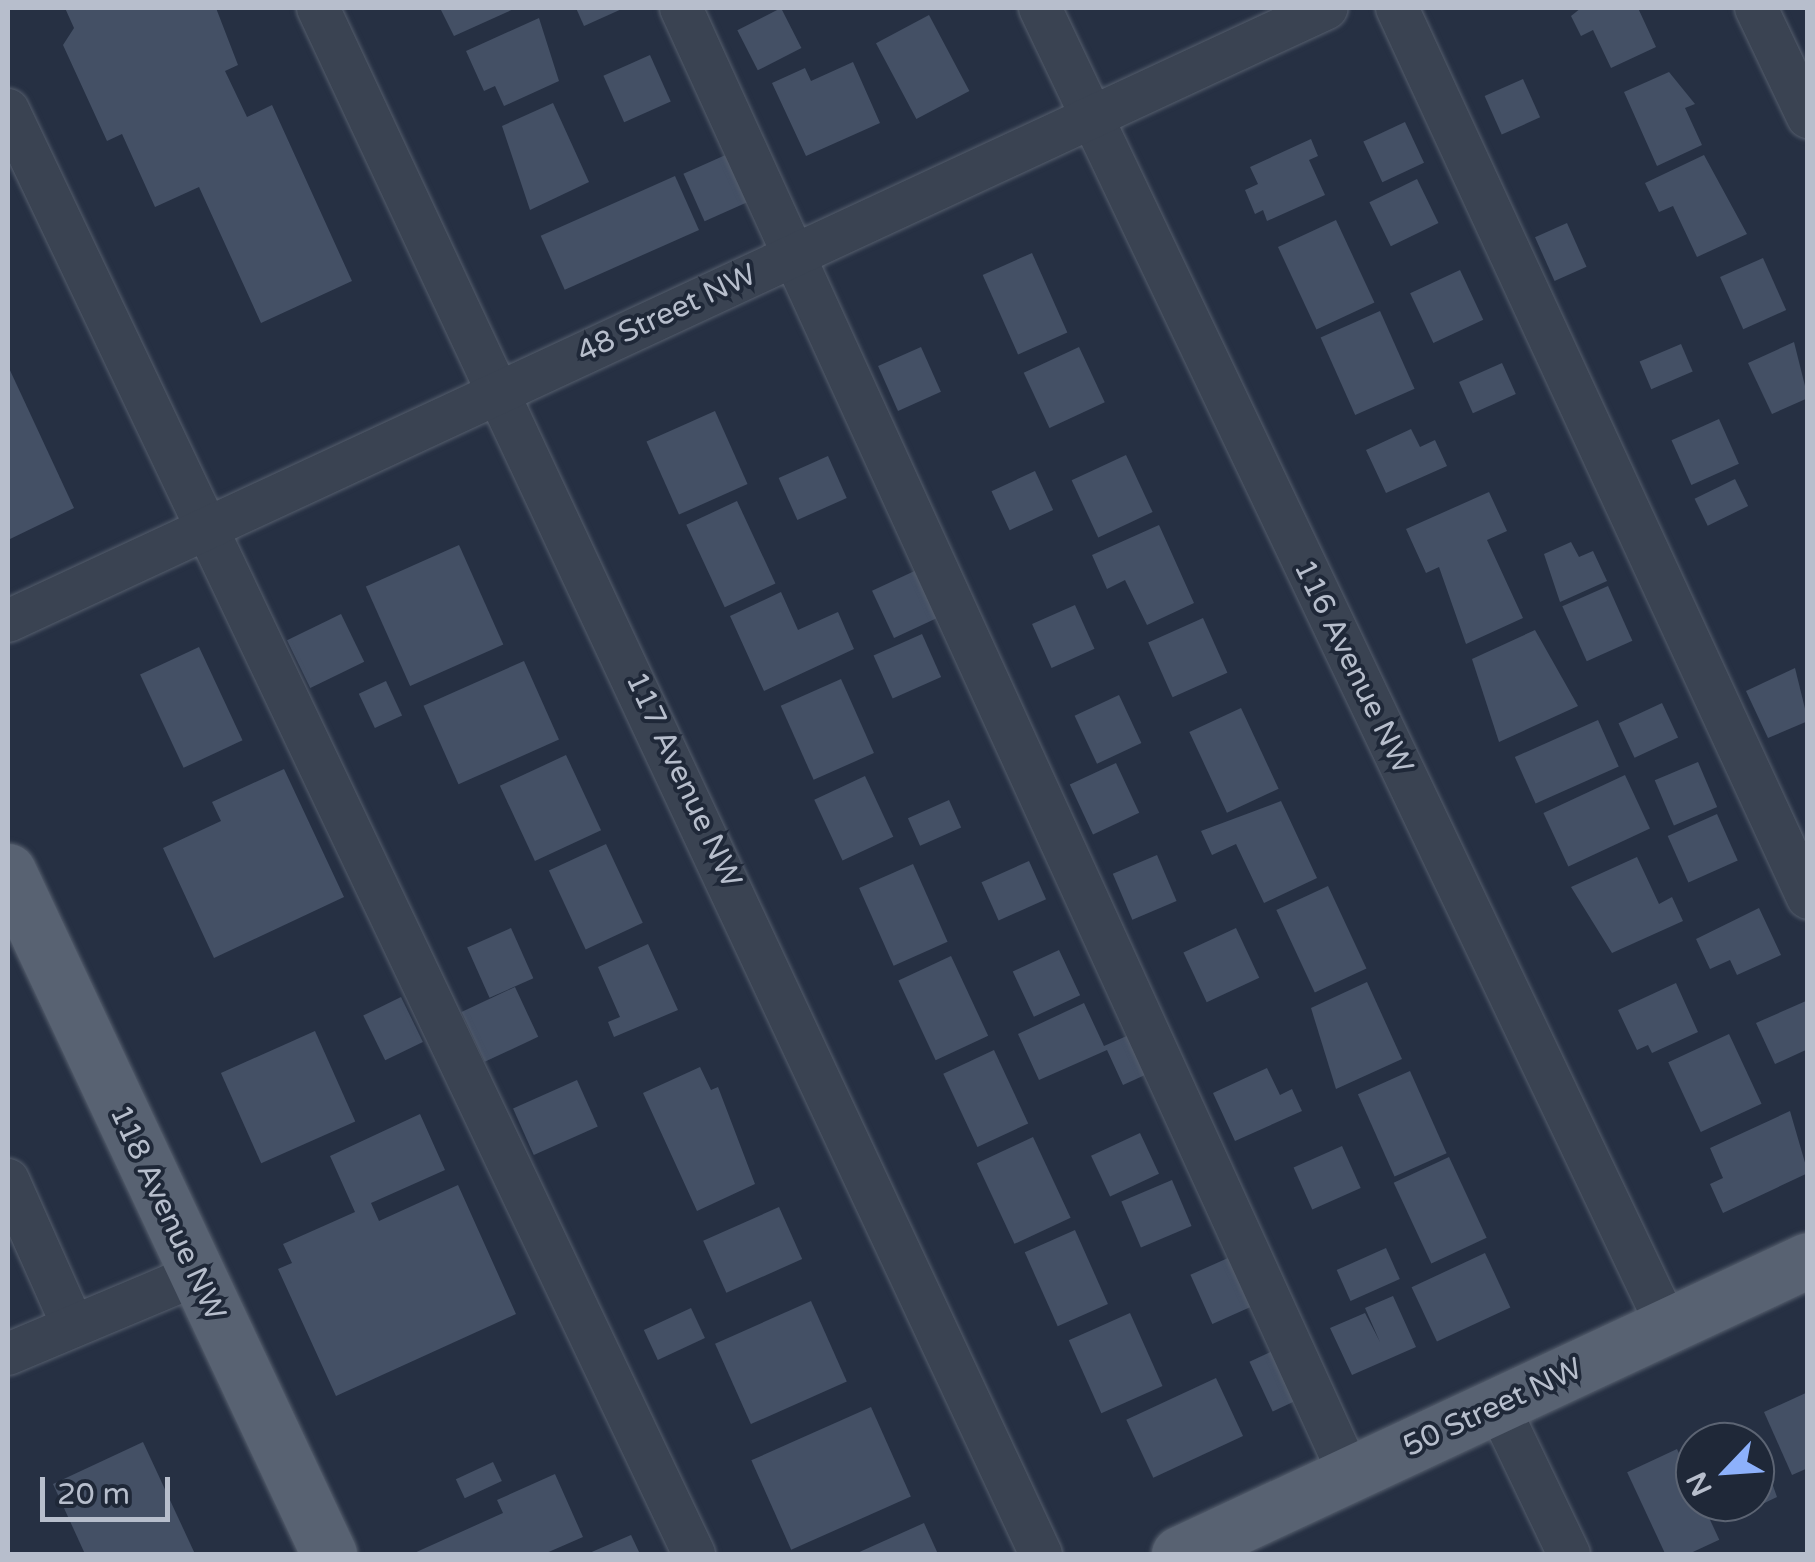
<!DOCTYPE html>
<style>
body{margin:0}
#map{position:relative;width:1815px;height:1562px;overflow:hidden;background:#263043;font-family:"Varela Round",sans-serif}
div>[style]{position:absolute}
.building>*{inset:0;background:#445065;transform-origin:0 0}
.roads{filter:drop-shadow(0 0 2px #555e6d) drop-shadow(0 0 2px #555e6d)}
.minor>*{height:42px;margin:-21px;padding:0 21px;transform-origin:21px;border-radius:21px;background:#3a4352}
.major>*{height:55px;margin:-27.5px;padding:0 27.5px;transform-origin:27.5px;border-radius:27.5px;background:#586272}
span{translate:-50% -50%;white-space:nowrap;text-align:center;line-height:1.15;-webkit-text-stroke:8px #1f2838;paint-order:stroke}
.street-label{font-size:30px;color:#b7becc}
.frame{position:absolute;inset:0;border:10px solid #b7becc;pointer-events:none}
.north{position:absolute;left:1675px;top:1422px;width:100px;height:100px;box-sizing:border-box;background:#1f2838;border:2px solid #5c6473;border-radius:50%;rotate:245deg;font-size:28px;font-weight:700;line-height:40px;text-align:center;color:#b7becc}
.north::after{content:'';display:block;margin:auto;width:35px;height:45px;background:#8db1fb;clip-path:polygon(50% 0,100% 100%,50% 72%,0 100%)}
.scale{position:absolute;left:40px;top:1477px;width:130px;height:45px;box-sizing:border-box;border:5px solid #b7becc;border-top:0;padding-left:12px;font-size:30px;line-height:35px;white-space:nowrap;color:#b7becc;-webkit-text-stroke:8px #1f2838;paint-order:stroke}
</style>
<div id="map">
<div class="building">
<div style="clip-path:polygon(65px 8px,216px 8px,238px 65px,225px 71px,247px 117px,272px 105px,352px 281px,261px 323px,199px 187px,155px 207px,122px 134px,107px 141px,63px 45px,74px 28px)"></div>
<div style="clip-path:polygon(440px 8px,516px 8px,454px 36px)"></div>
<div style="clip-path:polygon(576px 8px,624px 8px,584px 26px)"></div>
<div style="left:781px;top:8px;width:45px;height:49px;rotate:63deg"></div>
<div style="clip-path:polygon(1581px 8px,1638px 8px,1656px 47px,1611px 68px,1593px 30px,1581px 36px,1571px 16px)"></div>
<div style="left:929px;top:15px;width:86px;height:60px;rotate:62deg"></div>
<div style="clip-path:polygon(539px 18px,559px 81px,504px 106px,495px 86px,484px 91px,466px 51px)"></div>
<div style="left:650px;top:55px;width:51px;height:51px;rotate:66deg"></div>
<div style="clip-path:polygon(853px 62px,880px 123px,806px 156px,772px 83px,805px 68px,811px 81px)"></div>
<div style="clip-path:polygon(1669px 72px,1695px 104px,1685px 108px,1702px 145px,1657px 166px,1624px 92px)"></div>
<div style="left:1523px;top:79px;width:42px;height:42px;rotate:66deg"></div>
<div style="clip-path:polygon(553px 103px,589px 182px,530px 210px,502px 126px)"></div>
<div style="left:1405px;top:122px;width:45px;height:46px;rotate:65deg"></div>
<div style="clip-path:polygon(1311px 139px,1318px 156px,1309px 160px,1325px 195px,1267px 221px,1263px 210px,1255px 214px,1245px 190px,1258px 184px,1250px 167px)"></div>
<div style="left:730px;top:153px;width:52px;height:51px;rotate:66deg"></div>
<div style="clip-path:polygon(1704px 155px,1747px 234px,1697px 257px,1673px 206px,1659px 212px,1645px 183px)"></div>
<div style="left:675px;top:176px;width:59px;height:147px;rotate:66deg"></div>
<div style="left:1417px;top:179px;width:49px;height:53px;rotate:64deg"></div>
<div style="left:1336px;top:220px;width:91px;height:64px;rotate:65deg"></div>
<div style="left:1567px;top:223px;width:48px;height:35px;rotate:66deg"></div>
<div style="left:1032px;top:253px;width:87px;height:54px;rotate:66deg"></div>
<div style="left:1763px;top:258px;width:57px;height:47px;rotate:66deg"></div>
<div style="left:1460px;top:270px;width:55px;height:55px;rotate:65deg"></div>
<div style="left:1380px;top:311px;width:85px;height:65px;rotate:66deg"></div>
<div style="clip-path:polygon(1794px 342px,1808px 398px,1772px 414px,1748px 363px)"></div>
<div style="left:1681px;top:344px;width:30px;height:45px;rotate:67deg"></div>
<div style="left:921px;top:347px;width:49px;height:47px;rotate:66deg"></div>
<div style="left:1079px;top:347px;width:61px;height:61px;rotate:65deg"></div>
<div style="left:1502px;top:363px;width:34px;height:47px;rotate:66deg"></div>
<div style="clip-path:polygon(8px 366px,74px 508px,8px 540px)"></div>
<div style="left:715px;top:411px;width:80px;height:75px;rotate:66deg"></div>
<div style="left:1719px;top:419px;width:49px;height:52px;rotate:66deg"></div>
<div style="clip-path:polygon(1411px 429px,1420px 447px,1435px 440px,1447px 466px,1386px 493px,1366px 450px)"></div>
<div style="left:1126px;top:455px;width:63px;height:60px;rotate:65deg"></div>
<div style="left:828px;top:456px;width:46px;height:54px;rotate:66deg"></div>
<div style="left:1035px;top:471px;width:43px;height:48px;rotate:65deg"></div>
<div style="left:1735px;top:479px;width:30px;height:45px;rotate:64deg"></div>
<div style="clip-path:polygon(1489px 492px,1507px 531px,1487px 540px,1523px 618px,1466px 644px,1439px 567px,1426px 573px,1406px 529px)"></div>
<div style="left:737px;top:501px;width:91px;height:56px;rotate:65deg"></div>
<div style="clip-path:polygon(1159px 525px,1194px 603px,1147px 625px,1125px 580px,1107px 589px,1092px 555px)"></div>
<div style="clip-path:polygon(1571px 542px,1579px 557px,1593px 551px,1607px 581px,1560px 602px,1544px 554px)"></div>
<div style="left:459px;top:545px;width:109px;height:102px;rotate:66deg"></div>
<div style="left:921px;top:568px;width:52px;height:54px;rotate:65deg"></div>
<div style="left:1608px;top:586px;width:60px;height:50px;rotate:66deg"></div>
<div style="clip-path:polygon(781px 592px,798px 630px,838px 612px,854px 649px,764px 691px,730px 616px)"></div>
<div style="left:1075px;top:605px;width:48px;height:47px;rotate:66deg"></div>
<div style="left:341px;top:614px;width:53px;height:60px;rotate:64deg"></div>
<div style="left:1203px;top:618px;width:60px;height:60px;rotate:66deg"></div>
<div style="clip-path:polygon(1535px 630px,1578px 706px,1499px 742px,1472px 659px)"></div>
<div style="left:922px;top:634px;width:47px;height:53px;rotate:66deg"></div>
<div style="left:199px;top:647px;width:103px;height:65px;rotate:65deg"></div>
<div style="left:524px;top:661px;width:86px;height:110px;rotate:66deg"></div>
<div style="clip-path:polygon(1795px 668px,1808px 721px,1768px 738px,1746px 691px)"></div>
<div style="left:841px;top:679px;width:81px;height:66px;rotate:66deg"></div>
<div style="left:386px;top:681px;width:38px;height:30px;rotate:65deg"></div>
<div style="left:1119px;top:695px;width:53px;height:49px;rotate:65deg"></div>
<div style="left:1662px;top:703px;width:38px;height:48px;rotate:65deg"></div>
<div style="left:1241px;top:708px;width:89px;height:57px;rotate:65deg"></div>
<div style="left:1598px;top:720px;width:51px;height:91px;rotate:66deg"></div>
<div style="left:566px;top:755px;width:83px;height:73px;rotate:65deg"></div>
<div style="left:1698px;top:762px;width:49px;height:47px;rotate:67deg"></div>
<div style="left:1116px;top:763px;width:55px;height:51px;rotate:65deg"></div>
<div style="clip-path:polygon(284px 769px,344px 897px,214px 958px,163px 848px,221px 821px,212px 802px)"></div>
<div style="left:1625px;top:775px;width:59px;height:90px;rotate:65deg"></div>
<div style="left:865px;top:776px;width:67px;height:56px;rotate:65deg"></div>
<div style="left:949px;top:800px;width:30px;height:45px;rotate:66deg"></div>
<div style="clip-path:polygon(1281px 801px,1317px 878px,1264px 903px,1236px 844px,1212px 855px,1201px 831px)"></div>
<div style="left:1717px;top:814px;width:51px;height:54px;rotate:66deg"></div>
<div style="left:606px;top:844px;width:87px;height:63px;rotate:65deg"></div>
<div style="left:1157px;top:855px;width:50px;height:48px;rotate:67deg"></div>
<div style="clip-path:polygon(1637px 857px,1659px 904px,1672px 897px,1683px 921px,1612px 953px,1571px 887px)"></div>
<div style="left:1029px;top:861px;width:42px;height:52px;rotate:66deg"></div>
<div style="left:913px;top:864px;width:85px;height:59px;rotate:66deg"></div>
<div style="left:1328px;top:886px;width:91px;height:57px;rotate:65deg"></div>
<div style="clip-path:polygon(1759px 908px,1781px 955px,1737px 975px,1730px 960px,1710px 969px,1696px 939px)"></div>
<div style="left:511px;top:928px;width:55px;height:48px;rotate:66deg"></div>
<div style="left:1236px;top:928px;width:55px;height:58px;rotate:65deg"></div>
<div style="clip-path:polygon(648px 944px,678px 1010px,614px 1037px,608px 1022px,620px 1017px,598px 967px)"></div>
<div style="left:1059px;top:950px;width:50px;height:51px;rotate:65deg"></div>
<div style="left:951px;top:956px;width:88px;height:58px;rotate:65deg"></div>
<div style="clip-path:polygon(1367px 982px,1402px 1059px,1336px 1089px,1311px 1008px)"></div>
<div style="clip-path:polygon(1676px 983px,1698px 1032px,1652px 1053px,1648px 1045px,1637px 1050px,1618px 1010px)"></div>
<div style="left:515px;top:987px;width:55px;height:59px;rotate:65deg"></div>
<div style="left:401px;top:997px;width:50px;height:42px;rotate:64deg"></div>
<div style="clip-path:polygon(1806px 1001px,1808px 1049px,1775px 1064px,1756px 1023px)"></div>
<div style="clip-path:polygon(1084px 1003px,1104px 1046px,1138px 1031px,1156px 1070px,1123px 1085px,1107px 1050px,1039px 1080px,1018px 1034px)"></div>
<div style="left:315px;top:1031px;width:99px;height:103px;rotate:66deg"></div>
<div style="left:1729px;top:1034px;width:77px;height:67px;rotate:65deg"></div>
<div style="left:994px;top:1050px;width:81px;height:56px;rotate:65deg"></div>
<div style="clip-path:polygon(700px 1067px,711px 1090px,718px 1087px,755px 1184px,697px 1211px,643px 1093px)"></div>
<div style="clip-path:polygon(1267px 1068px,1280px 1095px,1292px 1089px,1302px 1111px,1235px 1141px,1213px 1093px)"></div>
<div style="left:1410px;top:1071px;width:90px;height:57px;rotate:66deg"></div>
<div style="left:577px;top:1080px;width:51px;height:70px;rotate:66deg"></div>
<div style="clip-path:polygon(1790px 1111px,1808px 1173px,1723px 1213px,1710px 1184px,1723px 1178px,1710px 1148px)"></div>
<div style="clip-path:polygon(420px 1114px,445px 1170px,371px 1203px,379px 1221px,458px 1185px,516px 1314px,336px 1396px,278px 1269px,292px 1263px,283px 1244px,355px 1212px,330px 1156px)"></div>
<div style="left:1140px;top:1133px;width:45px;height:54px;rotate:65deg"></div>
<div style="left:1033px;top:1137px;width:89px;height:62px;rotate:65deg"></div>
<div style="left:1342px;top:1146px;width:46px;height:53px;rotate:66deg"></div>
<div style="left:1449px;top:1157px;width:89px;height:61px;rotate:65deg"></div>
<div style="left:1172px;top:1180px;width:50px;height:55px;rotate:67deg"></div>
<div style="left:779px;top:1207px;width:57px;height:83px;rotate:66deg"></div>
<div style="left:1075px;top:1230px;width:81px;height:55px;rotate:66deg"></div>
<div style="left:1386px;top:1248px;width:34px;height:54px;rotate:66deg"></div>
<div style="left:1485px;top:1253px;width:60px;height:81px;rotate:65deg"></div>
<div style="left:1237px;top:1254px;width:54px;height:51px;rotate:66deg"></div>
<div style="clip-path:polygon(1393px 1296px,1416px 1347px,1352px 1375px,1330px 1328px,1365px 1313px,1380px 1342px,1365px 1308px)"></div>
<div style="left:811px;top:1301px;width:88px;height:105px;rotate:66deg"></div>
<div style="left:691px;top:1308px;width:33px;height:52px;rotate:65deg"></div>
<div style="left:1130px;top:1313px;width:80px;height:67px;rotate:66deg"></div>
<div style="left:1283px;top:1346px;width:55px;height:37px;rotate:65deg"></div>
<div style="left:1216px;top:1378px;width:64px;height:99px;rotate:65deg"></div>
<div style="clip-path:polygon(1808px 1392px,1808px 1468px,1792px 1475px,1764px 1412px)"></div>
<div style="left:871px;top:1407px;width:98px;height:131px;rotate:66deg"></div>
<div style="clip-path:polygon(1755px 1435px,1777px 1497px,1756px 1507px,1755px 1442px,1739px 1442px)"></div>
<div style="clip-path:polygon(143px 1442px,195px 1554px,85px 1554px,53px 1484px)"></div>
<div style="left:1677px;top:1449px;width:100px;height:55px;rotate:65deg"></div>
<div style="left:493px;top:1462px;width:21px;height:41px;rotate:65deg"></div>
<div style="clip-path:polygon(555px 1474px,583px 1537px,544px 1554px,412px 1554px,503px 1513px,497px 1500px)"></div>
<div style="clip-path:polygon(924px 1523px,938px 1554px,855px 1554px)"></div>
<div style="clip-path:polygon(631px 1535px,640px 1554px,587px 1554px)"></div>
</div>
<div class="roads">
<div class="minor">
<div style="left:318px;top:8px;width:1707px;rotate:64.94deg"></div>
<div style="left:681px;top:8px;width:1612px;rotate:65.49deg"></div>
<div style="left:1040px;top:8px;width:1459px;rotate:64.54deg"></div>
<div style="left:1397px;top:8px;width:980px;rotate:65.21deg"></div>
<div style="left:1756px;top:8px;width:121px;rotate:64.5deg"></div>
<div style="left:8px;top:110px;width:1599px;rotate:64.59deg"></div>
<div style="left:8px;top:621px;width:1454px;rotate:-24.93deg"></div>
<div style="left:8px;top:1180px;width:160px;rotate:66deg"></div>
<div style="left:8px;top:1354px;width:204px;rotate:-22.8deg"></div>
<div style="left:1498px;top:1406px;width:164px;rotate:64.4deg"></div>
</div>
<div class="major">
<div style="left:8px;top:871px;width:755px;rotate:64.83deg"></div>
<div style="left:1179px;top:1554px;width:694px;rotate:-25.05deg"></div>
</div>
</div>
<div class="street-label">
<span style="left:667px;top:314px;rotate:-25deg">48 Street NW</span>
<span style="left:1353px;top:667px;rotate:64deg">116 Avenue NW</span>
<span style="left:683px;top:780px;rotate:65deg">117 Avenue NW</span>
<span style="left:167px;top:1213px;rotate:65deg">118 Avenue NW</span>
<span style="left:1493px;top:1408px;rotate:-25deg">50 Street NW</span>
</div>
<div class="frame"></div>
<div class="north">N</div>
<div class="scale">20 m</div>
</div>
